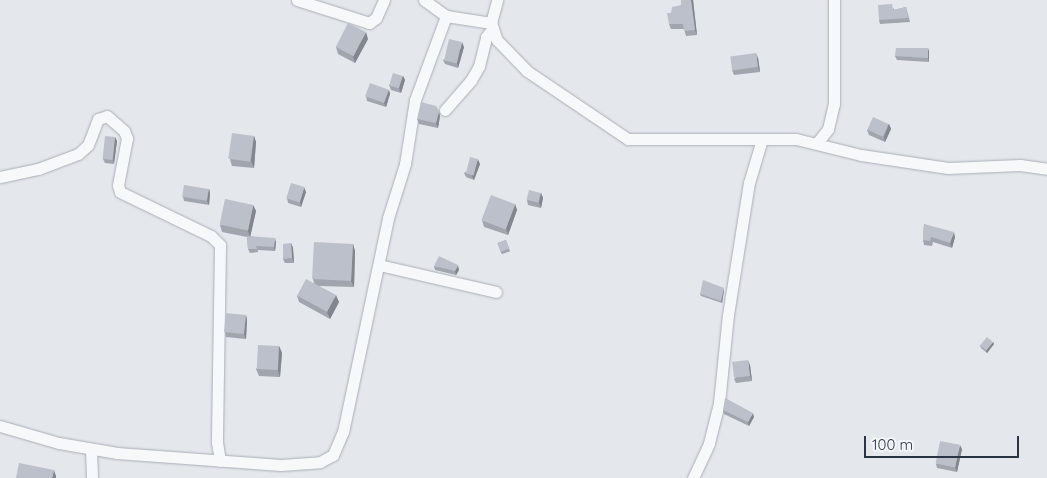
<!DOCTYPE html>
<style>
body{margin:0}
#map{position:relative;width:1047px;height:478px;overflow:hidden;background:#e4e7ec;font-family:Quicksand,sans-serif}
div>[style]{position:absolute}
.roads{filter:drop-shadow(0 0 1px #a9aeb7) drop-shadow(0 0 1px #a9aeb7)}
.street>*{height:11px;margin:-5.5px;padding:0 5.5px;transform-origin:5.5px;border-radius:5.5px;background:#f7f8fa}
.wall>*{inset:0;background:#a1a5ae;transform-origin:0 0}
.shaded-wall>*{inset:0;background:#83868d}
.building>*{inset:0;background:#bbc0ca;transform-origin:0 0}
span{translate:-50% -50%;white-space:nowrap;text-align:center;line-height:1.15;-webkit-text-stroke:4px #f4f6f9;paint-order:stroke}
.scale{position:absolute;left:864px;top:436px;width:155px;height:22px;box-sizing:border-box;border:2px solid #2b3445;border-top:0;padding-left:6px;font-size:15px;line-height:18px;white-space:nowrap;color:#2b3445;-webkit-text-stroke:4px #f4f6f9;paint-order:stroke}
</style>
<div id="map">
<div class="roads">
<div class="street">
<div style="left:297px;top:0;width:76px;rotate:17.7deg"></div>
<div style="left:369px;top:23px;width:9px;rotate:-36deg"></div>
<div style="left:376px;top:18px;width:20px;rotate:-66deg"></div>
<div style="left:424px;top:0;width:27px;rotate:36deg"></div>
<div style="left:446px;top:16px;width:46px;rotate:8.8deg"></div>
<div style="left:491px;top:23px;width:18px;rotate:71deg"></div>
<div style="left:497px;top:40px;width:43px;rotate:45.9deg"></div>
<div style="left:527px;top:71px;width:122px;rotate:34deg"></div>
<div style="left:628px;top:139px;width:168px"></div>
<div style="left:796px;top:139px;width:67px;rotate:13.8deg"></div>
<div style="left:861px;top:155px;width:88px;rotate:8.5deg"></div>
<div style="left:948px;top:168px;width:72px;rotate:-2.4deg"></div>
<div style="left:1020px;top:165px;width:27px;rotate:8deg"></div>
<div style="left:491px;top:23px;width:24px;rotate:-75deg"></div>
<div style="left:445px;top:110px;width:40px;rotate:-49deg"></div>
<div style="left:471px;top:80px;width:16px;rotate:-60deg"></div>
<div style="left:479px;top:66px;width:30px;rotate:-76deg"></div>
<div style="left:486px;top:37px;width:11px;rotate:-52deg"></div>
<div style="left:817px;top:143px;width:18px;rotate:-52deg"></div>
<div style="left:828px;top:129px;width:26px;rotate:-77deg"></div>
<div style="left:834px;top:104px;width:104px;rotate:-90deg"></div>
<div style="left:0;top:177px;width:39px;rotate:-12deg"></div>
<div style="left:38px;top:169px;width:43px;rotate:-20.6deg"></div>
<div style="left:78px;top:154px;width:13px;rotate:-42deg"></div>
<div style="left:88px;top:145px;width:28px;rotate:-69deg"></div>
<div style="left:98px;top:119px;width:9px;rotate:-18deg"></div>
<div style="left:107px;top:116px;width:23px;rotate:41deg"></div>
<div style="left:124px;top:131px;width:8px;rotate:67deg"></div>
<div style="left:127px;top:138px;width:48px;rotate:100.8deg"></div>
<div style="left:118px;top:185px;width:7px;rotate:74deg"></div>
<div style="left:120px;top:192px;width:101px;rotate:25.8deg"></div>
<div style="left:211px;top:236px;width:13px;rotate:45deg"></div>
<div style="left:220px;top:245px;width:197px;rotate:90.9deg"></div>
<div style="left:217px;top:442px;width:19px;rotate:81deg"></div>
<div style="left:379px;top:265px;width:120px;rotate:13deg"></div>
<div style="left:0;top:426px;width:61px;rotate:16.1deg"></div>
<div style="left:59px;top:443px;width:59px;rotate:9.8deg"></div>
<div style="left:117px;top:453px;width:164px;rotate:4.2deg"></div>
<div style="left:281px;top:465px;width:39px;rotate:-4deg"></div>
<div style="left:320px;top:462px;width:15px;rotate:-28deg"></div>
<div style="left:333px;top:455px;width:25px;rotate:-67deg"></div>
<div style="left:343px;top:432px;width:219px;rotate:-78.1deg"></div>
<div style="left:388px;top:218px;width:57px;rotate:-72.5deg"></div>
<div style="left:405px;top:164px;width:65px;rotate:-81.1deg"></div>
<div style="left:415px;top:100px;width:90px;rotate:-69.7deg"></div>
<div style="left:91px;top:449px;width:29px;rotate:88deg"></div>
<div style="left:693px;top:478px;width:38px;rotate:-65deg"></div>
<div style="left:709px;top:443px;width:41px;rotate:-76deg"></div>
<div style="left:719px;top:403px;width:88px;rotate:-84.2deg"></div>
<div style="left:728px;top:315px;width:134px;rotate:-81deg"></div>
<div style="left:749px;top:183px;width:46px;rotate:-73.5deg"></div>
</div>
</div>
<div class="wall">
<div style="clip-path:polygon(693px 0,697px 35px,686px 36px,684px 29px,671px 29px,669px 24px,671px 13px,681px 5px)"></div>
<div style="clip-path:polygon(906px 7px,910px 22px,880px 24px,879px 20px,894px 8px,894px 10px)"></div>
<div style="clip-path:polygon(368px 39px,355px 63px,338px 54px,336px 47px)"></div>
<div style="clip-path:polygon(464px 47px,458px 68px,445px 64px,443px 60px)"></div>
<div style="clip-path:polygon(928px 48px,929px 52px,929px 62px,897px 60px,895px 56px)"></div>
<div style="clip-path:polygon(758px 58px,760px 72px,734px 75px,732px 70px)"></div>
<div style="clip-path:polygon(403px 76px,405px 80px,401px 93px,391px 90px,389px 85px)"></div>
<div style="clip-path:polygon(389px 90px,390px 94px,386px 107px,367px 101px,366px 96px)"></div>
<div style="clip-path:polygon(440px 116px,438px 128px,419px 124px,417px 119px)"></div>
<div style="clip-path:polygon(889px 124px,891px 129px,885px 142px,869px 135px,867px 130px)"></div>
<div style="clip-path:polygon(254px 136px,256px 142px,254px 168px,232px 166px,230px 159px)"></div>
<div style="clip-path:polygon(115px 137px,117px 141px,114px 164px,105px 163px,103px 159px)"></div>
<div style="clip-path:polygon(480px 164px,474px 180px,466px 177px,464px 173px)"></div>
<div style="clip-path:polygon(209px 189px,210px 193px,209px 205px,184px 201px,183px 197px)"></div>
<div style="clip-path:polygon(306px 192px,301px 207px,288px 203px,287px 198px)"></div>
<div style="clip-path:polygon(541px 193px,543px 198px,541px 208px,528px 205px,527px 200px)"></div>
<div style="clip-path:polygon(515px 204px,517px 210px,508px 235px,484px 227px,482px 220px)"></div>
<div style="clip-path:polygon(253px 205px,256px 211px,250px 236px,276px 242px,275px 251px,258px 250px,258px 252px,250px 253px,248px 249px,247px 237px,222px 232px,220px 225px)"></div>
<div style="clip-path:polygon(924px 224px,955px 237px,952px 248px,933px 242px,932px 246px,924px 245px,923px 240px)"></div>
<div style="left:506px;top:240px;width:12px;height:9px;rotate:70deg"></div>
<div style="clip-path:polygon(291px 243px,293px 248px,294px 263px,285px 263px,283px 259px)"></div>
<div style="clip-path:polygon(353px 244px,355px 251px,354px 287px,319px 286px,339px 302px,330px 319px,299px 302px,297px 296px,314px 283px,313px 279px)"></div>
<div style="clip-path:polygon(434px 266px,459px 270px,456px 275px,435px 270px)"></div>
<div style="clip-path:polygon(724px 290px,722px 303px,701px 296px,700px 294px)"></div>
<div style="clip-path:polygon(246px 315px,247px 320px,246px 339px,226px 337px,225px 332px)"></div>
<div style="clip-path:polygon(993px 342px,994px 344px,987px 353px,981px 348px,980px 346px)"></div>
<div style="clip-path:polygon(279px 346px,282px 353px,280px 377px,259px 376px,256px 369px)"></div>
<div style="clip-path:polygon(750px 365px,752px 381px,736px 383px,734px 379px)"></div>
<div style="clip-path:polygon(723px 410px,754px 417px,749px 426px,724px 414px)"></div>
<div style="clip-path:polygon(962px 449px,957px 472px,937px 468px,936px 464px)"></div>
</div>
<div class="shaded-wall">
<div style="clip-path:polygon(691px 0,693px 0,697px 35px,695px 30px)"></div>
<div style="clip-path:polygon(366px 32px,368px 39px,355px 63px,353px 56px)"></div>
<div style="clip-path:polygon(462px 42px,464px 47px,458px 68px,457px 63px)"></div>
<div style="clip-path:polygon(928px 48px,929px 52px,929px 62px,928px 58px)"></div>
<div style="clip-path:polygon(756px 53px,758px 58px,760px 72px,758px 67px)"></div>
<div style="clip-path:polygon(403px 76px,405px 80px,401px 93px,399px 88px)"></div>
<div style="clip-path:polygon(389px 90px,390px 94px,386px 107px,384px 103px)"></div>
<div style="clip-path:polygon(439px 111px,440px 116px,438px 128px,436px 123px)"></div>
<div style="clip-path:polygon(889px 124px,891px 129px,885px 142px,884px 137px)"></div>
<div style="clip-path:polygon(254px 136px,256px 142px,254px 168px,251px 161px)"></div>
<div style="clip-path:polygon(115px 137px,117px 141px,114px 164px,113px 159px)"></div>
<div style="clip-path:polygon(478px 159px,480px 164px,474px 180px,472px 176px)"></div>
<div style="clip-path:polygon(304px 187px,306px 192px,301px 207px,300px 202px)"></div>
<div style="clip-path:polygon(209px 189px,210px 193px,209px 205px,207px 201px)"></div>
<div style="clip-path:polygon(541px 193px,543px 198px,541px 208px,539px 203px)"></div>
<div style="clip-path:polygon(515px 204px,517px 210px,508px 235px,506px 228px)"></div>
<div style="clip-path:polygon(253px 205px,256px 211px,250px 238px,248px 231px)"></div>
<div style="clip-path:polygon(954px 232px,955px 237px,952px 248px,950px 243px)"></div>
<div style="clip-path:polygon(275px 238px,276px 242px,275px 251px,274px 247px)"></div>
<div style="clip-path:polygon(291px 243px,293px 248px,294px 263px,292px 258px)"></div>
<div style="clip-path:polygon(353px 244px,355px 251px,354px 287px,351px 281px)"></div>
<div style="clip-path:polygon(458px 265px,459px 270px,456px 275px,455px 271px)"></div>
<div style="clip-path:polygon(724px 288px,724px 290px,722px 303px,721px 301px)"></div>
<div style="clip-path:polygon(336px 295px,339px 302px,330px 319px,327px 312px)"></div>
<div style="clip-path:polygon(246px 315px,247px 320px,246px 339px,244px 334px)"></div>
<div style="clip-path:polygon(993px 342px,994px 344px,987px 353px,986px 351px)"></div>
<div style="clip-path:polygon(279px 346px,282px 353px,280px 377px,278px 371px)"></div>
<div style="clip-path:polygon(748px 360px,750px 365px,752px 381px,750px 376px)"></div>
<div style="clip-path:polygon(753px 413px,754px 417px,749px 426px,748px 422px)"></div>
<div style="clip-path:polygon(960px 445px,962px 449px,957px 472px,955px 467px)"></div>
<div style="clip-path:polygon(54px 470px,56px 476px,56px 478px,52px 478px)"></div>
</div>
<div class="building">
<div style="clip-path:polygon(681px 0,691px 0,695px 30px,684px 31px,683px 24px,669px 24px,667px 13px,671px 13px,672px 7px,681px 5px)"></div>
<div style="clip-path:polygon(892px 4px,893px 10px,906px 7px,908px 18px,879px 20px,878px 5px)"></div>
<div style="left:348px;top:23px;width:20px;height:27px;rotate:27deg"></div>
<div style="left:449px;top:39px;width:13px;height:22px;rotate:13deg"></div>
<div style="clip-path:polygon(896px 48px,928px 48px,928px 58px,895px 56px)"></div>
<div style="left:756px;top:53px;width:14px;height:26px;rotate:82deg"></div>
<div style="left:393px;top:73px;width:10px;height:13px;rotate:17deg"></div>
<div style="left:370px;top:83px;width:20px;height:14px;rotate:20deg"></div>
<div style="clip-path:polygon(421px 102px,436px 106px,439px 111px,436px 123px,417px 119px)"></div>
<div style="left:873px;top:117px;width:17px;height:14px;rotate:24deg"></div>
<div style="left:232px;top:133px;width:22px;height:26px;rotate:8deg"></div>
<div style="left:105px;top:136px;width:10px;height:23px;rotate:6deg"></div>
<div style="left:470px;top:157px;width:8px;height:17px;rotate:14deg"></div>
<div style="left:291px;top:183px;width:14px;height:16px;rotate:17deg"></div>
<div style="left:184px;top:185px;width:25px;height:12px;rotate:9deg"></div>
<div style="left:529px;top:190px;width:12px;height:10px;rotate:14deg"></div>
<div style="left:491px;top:195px;width:26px;height:27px;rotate:21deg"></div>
<div style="left:225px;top:199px;width:29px;height:26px;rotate:12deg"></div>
<div style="clip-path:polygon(924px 224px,954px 232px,950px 243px,931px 237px,930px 241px,923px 240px)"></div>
<div style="clip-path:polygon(247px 236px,275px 238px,274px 247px,256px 246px,257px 249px,248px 249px)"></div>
<div style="left:506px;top:240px;width:9px;height:9px;rotate:69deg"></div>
<div style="left:314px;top:242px;width:39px;height:37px;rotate:3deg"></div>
<div style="clip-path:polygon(291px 243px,292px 258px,283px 259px,283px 244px)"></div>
<div style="clip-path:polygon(439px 256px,458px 265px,455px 271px,434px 266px)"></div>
<div style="left:306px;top:279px;width:34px;height:19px;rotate:28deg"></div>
<div style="clip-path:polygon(703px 280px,724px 288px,721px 301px,700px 294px)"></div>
<div style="left:226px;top:313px;width:20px;height:19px;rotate:6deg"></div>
<div style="left:987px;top:337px;width:8px;height:11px;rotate:40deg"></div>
<div style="left:258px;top:345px;width:21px;height:24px;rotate:3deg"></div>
<div style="left:748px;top:360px;width:16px;height:16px;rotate:83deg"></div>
<div style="clip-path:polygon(725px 398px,753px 413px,748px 422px,723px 410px)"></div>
<div style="left:940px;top:441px;width:20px;height:23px;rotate:11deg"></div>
<div style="clip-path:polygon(19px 463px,54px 470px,52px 478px,16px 478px)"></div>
</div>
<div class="scale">100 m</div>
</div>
